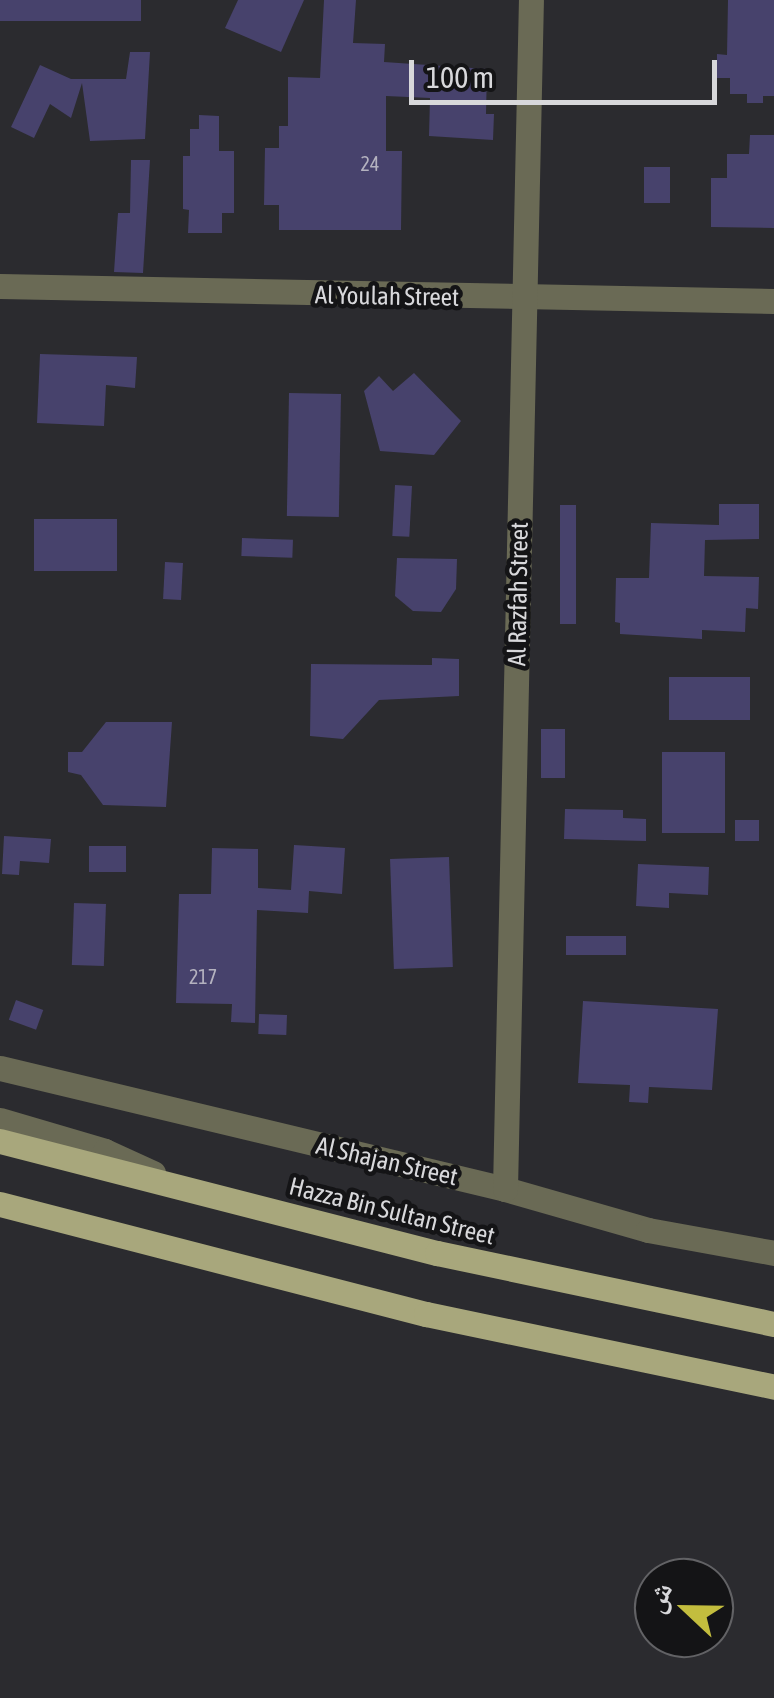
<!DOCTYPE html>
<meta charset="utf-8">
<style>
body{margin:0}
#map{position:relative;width:774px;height:1698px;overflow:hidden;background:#2b2b2f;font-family:"Asap Condensed","Noto Naskh Arabic",sans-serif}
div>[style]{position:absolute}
.building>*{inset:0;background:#47426c;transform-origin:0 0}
.minor>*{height:25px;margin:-12.5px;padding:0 12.5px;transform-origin:12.5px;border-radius:12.5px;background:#6a6a55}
.major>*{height:25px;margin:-12.5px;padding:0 12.5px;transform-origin:12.5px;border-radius:12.5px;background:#a8a77c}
span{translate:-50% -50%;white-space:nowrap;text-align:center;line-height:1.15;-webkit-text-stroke:9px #141416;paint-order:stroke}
.number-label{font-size:20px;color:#b4b2bf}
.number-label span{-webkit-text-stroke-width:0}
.street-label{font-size:25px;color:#d8d8db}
.north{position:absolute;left:634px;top:1558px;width:100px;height:100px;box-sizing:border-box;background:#141416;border:2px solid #626265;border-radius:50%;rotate:292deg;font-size:28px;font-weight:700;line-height:40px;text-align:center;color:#d8d8db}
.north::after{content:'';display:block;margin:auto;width:35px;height:45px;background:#c3bd3e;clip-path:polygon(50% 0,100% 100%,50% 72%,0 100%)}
.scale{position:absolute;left:409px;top:60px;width:308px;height:45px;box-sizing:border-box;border:5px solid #d8d8db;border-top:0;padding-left:12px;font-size:30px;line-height:35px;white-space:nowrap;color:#d8d8db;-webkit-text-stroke:8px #141416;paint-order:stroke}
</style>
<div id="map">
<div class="building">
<div style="left:0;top:0;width:141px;height:21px"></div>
<div style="clip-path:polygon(238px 0,304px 0,281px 52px,225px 28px)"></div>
<div style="clip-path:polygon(324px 0,356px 0,353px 43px,385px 44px,384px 62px,487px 69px,486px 114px,494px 114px,493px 140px,429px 136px,430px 98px,386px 96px,386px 151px,402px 151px,401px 230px,279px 230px,279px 205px,264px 205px,265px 148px,279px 148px,279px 126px,288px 126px,288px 77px,320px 78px)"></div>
<div style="clip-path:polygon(728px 0,774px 0,774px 96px,763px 96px,763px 103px,747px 103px,747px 94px,730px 94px,730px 78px,717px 78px,717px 54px,727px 55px)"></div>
<div style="clip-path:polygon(130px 52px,150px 52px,145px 139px,90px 141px,82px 83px,71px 118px,50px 104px,34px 138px,11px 127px,40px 65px,71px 79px,126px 79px)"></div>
<div style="clip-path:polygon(199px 115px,219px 116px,219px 151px,234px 151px,234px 213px,222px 213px,222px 233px,188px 233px,189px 210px,183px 209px,183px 156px,190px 156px,190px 129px,199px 129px)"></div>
<div style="clip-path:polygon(750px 135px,774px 135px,774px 228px,711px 227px,711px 178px,727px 178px,727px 154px,749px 154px)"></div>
<div style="clip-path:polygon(131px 160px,150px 160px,143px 273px,114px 272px,118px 213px,130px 213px)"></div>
<div style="left:644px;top:167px;width:26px;height:36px"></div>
<div style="clip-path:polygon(40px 354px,137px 357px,135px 388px,106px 385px,104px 426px,37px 423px)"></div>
<div style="clip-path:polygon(414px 373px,461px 421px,434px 455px,380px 451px,364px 391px,379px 376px,393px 391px)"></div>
<div style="left:289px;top:393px;width:52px;height:123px;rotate:1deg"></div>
<div style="left:395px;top:485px;width:17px;height:51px;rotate:3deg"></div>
<div style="clip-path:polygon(719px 504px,759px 504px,759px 539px,705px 540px,704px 576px,759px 577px,758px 609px,746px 608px,745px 632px,702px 630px,702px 639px,620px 634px,620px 623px,615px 622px,616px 578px,649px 578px,651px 523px,719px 525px)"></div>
<div style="left:560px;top:505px;width:16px;height:119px"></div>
<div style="left:117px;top:519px;width:52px;height:83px;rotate:90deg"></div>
<div style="left:242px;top:538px;width:51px;height:18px;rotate:2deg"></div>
<div style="clip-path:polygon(397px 558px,457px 559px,456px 589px,441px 612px,413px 611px,395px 596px)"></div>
<div style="left:165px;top:562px;width:18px;height:37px;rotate:3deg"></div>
<div style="clip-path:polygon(432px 658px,459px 659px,459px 696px,379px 700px,343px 739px,310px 736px,311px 664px,432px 665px)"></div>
<div style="left:750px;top:677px;width:43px;height:81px;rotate:90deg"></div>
<div style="clip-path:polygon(106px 722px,172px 722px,166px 807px,103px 805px,81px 775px,68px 772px,68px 752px,82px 752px)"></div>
<div style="left:541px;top:729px;width:24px;height:49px"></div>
<div style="left:662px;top:752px;width:63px;height:81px"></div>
<div style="clip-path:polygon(565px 809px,623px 810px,623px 818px,646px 819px,646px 841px,564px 839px)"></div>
<div style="left:735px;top:820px;width:24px;height:21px"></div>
<div style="clip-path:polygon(4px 836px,51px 839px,49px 863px,20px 861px,19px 875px,2px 874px)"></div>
<div style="clip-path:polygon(294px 845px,345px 848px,342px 894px,309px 891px,308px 913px,257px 910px,255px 1023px,231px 1022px,232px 1004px,176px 1003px,179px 894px,211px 894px,212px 848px,258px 849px,258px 888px,291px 890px)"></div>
<div style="left:126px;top:846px;width:26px;height:37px;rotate:90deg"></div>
<div style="left:449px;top:857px;width:110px;height:59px;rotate:88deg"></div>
<div style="clip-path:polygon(638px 864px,709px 867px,708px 895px,669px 893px,669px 908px,636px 906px)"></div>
<div style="left:74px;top:903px;width:32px;height:62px;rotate:2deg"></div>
<div style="left:626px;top:936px;width:19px;height:60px;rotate:90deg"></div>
<div style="left:16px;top:1000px;width:29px;height:21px;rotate:20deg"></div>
<div style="clip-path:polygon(583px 1001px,718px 1009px,712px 1090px,649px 1087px,648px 1103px,629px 1102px,630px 1085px,578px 1083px)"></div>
<div style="left:259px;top:1014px;width:28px;height:20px;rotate:2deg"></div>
</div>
<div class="minor">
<div style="left:0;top:286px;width:774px;rotate:1.11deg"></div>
<div style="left:0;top:1068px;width:519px;rotate:13.47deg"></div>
<div style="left:505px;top:1189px;width:149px;rotate:16deg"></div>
<div style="left:648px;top:1230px;width:128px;rotate:10.3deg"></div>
<div style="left:0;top:1120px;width:109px;rotate:16.4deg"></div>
<div style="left:105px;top:1151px;width:53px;rotate:24.6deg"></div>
<div style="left:505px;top:1189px;width:1189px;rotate:-88.75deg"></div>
</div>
<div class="major">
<div style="left:0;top:1141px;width:451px;rotate:14.4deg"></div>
<div style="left:437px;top:1253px;width:344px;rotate:11.9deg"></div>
<div style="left:0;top:1204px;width:440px;rotate:14.5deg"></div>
<div style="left:426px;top:1314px;width:356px;rotate:11.8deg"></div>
</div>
<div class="number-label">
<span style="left:370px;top:163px">24</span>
<span style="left:203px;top:976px">217</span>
</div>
<div class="street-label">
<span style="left:387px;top:296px;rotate:1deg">Al Youlah Street</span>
<span style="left:518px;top:594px;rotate:-89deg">Al Razfah Street</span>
<span style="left:387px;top:1161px;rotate:13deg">Al Shajan Street</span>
<span style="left:392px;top:1211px;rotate:14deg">Hazza Bin Sultan Street</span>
</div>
<div class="north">ش</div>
<div class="scale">100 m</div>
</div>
